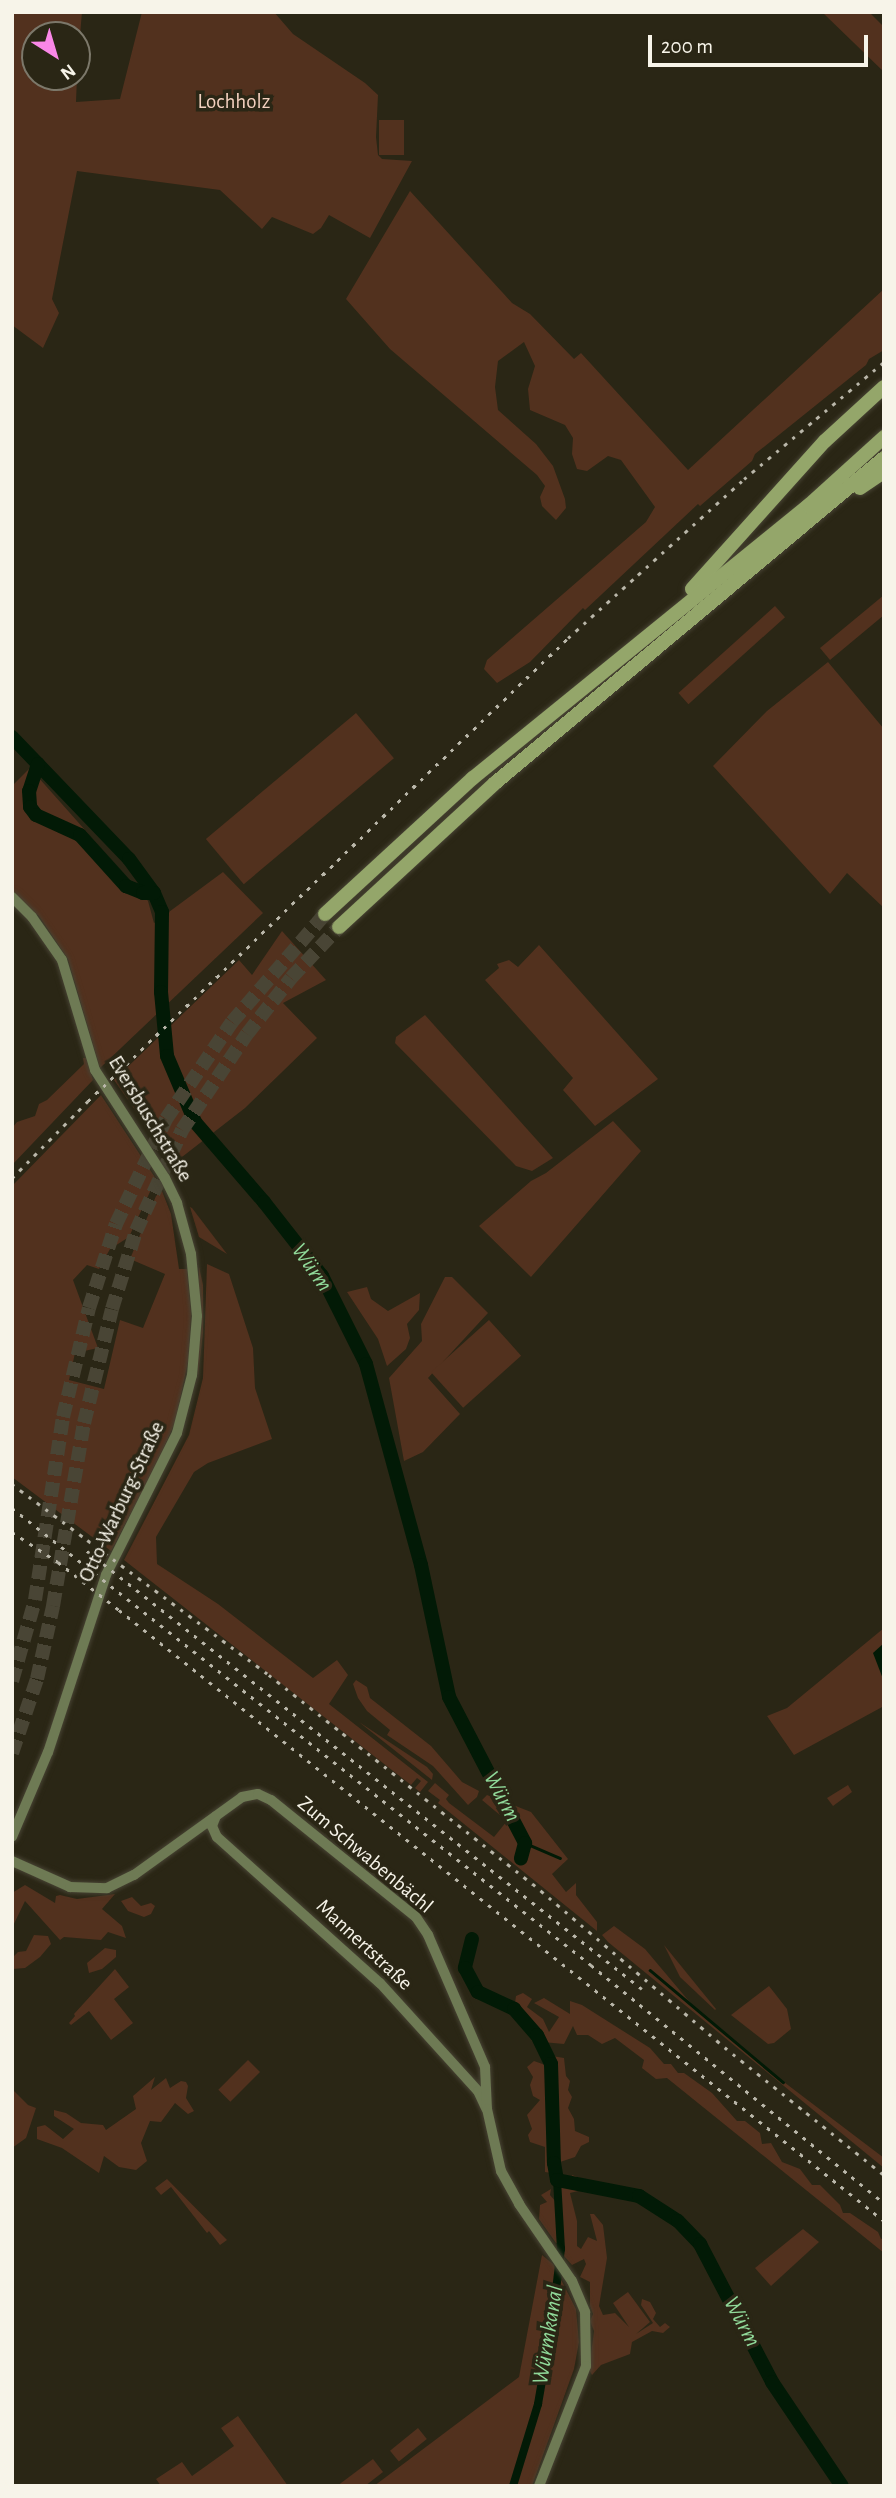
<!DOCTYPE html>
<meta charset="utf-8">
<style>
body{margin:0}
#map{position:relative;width:896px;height:2498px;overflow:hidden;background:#2a2615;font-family:"Alegreya Sans",sans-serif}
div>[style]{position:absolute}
.green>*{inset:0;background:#52311e;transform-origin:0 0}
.water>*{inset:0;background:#021a06}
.stream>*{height:2.5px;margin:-1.25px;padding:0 1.25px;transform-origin:1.25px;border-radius:1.25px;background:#021a06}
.canal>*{height:8px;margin:-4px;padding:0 4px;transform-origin:4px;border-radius:4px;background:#021a06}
.river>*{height:14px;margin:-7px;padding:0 7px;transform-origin:7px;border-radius:7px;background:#021a06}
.highway-tunnel>*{height:14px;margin-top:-7px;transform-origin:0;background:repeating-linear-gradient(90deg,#494535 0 14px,transparent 0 21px)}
.roads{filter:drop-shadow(0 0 2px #474333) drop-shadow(0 0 2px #474333)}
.secondary>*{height:10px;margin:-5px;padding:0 5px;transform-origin:5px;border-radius:5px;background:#6e7a54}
.highway>*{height:14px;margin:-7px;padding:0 7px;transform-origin:7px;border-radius:7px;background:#94a66a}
.rail>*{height:2.5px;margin-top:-1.25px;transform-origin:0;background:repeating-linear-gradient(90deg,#bab7aa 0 3.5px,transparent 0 10.5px)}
span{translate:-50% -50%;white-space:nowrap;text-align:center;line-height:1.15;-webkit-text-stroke:7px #2a2615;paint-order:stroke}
.park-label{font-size:21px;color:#f4d1bf}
.street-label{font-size:21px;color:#f7f4e9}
.water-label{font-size:23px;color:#90d999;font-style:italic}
.frame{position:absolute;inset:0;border:14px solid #f7f4e9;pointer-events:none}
.north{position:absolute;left:21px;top:21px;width:70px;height:70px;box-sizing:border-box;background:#2a2615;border:2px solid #7c786a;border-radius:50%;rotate:143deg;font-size:19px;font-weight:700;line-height:28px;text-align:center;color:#f7f4e9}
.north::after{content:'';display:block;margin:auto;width:24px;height:32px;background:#fa87e7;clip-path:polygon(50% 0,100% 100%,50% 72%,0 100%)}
.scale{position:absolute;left:648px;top:35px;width:220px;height:32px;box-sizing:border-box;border:4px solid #f7f4e9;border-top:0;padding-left:9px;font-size:21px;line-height:24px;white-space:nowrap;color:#f7f4e9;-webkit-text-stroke:5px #2a2615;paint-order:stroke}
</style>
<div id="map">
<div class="green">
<div style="clip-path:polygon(12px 12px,82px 12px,77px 71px,77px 35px,35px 35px,35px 77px,77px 77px,76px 102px,120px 99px,142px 12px,274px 12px,293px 34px,365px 83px,378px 95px,376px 137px,378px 155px,382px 159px,412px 161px,370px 238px,329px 215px,321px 228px,313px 234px,272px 217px,262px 229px,220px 190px,77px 171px,52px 299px,59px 313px,43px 348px,12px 325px)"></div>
<div style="clip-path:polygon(822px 12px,869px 12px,884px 27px,884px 72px)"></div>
<div style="left:379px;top:120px;width:25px;height:35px"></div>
<div style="clip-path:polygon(410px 191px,512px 303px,530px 314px,574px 359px,581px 353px,688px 470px,884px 289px,884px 350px,869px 359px,866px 365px,755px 454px,752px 461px,700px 506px,698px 504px,585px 610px,583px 608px,530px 662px,497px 683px,484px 669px,487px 660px,646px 522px,655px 507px,621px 460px,608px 456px,587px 471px,577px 469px,572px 454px,573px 438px,565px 425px,530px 410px,528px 389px,535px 366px,524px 342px,498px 361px,495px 387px,498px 410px,536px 444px,553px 466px,565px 499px,566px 508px,556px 520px,542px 506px,540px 497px,545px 486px,537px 475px,390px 349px,346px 299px)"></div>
<div style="clip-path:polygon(884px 595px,884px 615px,830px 660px,820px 648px)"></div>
<div style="left:775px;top:606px;width:15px;height:130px;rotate:48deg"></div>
<div style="clip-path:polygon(828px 662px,884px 729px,884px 908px,847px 873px,830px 894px,713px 766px,767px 711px)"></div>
<div style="left:356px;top:713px;width:59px;height:196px;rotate:50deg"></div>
<div style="clip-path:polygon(30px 768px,148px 901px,154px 923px,223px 872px,263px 913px,100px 1068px,68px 959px,39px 916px,12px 894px,12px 786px)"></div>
<div style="clip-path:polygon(282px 931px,326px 980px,283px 1003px,317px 1038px,245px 1108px,173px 1164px,114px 1080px,239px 960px,252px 975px)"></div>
<div style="clip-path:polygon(539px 945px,658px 1079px,595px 1126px,563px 1090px,573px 1078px,485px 980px,499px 968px,497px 964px,509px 960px,518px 967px)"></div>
<div style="clip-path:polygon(425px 1015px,553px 1158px,532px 1171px,516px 1166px,395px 1043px,396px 1037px)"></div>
<div style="clip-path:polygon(83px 1058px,86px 1058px,93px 1080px,12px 1165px,13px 1127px,17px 1122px,35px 1116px,39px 1104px,47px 1100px,84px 1064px)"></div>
<div style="clip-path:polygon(101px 1095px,156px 1179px,129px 1237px,110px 1249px,99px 1269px,87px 1265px,73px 1280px,98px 1348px,75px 1353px,69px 1380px,104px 1389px,120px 1320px,143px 1328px,165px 1274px,130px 1259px,156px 1196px,162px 1191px,171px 1214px,179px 1269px,187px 1269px,191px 1314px,188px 1362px,175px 1422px,157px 1464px,111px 1551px,12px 1477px,12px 1186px)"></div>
<div style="clip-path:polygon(613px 1121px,641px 1151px,531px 1277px,479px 1226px,531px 1181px,546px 1173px)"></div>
<div style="clip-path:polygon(190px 1207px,192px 1208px,227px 1254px,199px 1237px)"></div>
<div style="clip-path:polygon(207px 1264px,229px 1274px,253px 1348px,255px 1388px,272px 1439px,208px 1463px,194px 1472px,156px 1537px,157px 1564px,218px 1604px,313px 1678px,337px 1660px,348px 1675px,329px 1704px,428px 1782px,420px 1792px,415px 1788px,421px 1781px,417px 1778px,411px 1785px,124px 1560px,189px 1435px,203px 1378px)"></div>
<div style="clip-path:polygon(199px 1267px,203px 1285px,203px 1333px,198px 1376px)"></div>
<div style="clip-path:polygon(445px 1277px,452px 1277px,488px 1313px,428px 1378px,460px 1414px,423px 1452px,404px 1461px,389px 1378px,422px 1341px,421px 1324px)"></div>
<div style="clip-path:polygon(367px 1287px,371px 1299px,388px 1311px,420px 1293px,419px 1310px,407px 1324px,410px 1338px,406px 1349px,387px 1366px,378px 1339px,347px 1292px)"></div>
<div style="left:489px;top:1320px;width:48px;height:78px;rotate:48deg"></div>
<div style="clip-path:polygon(884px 1628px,884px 1706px,794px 1755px,767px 1716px,787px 1708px)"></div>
<div style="clip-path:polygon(356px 1680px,367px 1687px,370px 1698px,431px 1746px,462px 1782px,479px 1791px,477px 1797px,468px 1805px,433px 1766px,387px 1735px,390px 1730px,367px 1711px,358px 1698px,353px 1684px)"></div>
<div style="clip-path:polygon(359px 1722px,427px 1767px,433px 1774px,432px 1780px)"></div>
<div style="clip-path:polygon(435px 1783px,449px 1795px,446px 1799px,449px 1803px,494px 1837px,507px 1821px,482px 1800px,487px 1795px,531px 1812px,568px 1859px,552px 1874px,566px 1892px,576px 1883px,576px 1895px,597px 1922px,597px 1931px,438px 1803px,440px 1800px,428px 1791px)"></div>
<div style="clip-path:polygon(848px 1785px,852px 1792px,833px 1806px,827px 1798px)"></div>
<div style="clip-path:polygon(25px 1885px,55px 1903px,56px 1896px,60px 1895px,77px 1899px,115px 1894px,102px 1909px,122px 1926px,126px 1938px,108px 1932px,101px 1940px,64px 1937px,60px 1940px,25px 1901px,12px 1928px,12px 1893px)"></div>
<div style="clip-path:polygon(132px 1897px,141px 1906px,151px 1903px,155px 1906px,151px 1914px,144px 1917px,128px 1911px,121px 1901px)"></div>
<div style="clip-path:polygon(614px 1926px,645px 1949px,693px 2006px,776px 2076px,884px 2158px,884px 2168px,608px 1942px,602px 1935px)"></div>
<div style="clip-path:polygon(34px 1935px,48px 1936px,51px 1944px,40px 1957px,25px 1968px,12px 1969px,12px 1958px,18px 1952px,26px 1951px)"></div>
<div style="clip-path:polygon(664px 1945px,716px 2009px,715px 2010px,680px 1977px)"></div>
<div style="clip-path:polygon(105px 1948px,116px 1950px,116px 1957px,102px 1969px,89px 1973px,87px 1963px)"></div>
<div style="clip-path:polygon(115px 1969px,129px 1987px,114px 1999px,133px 2023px,111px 2040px,89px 2011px,71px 2025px,69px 2023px,75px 2016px,74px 2014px)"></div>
<div style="clip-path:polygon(769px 1986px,787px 2009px,791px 2029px,774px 2043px,768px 2044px,731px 2015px)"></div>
<div style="clip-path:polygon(523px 1993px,532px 1999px,527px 2007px,543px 2019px,549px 2032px,559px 2017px,534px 2003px,544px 1998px,570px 2014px,570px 2001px,582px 2005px,650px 2048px,664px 2064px,671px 2064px,678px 2073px,684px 2073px,712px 2093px,737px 2121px,745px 2121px,760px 2133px,762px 2144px,771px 2143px,782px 2162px,800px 2169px,812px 2185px,820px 2185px,840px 2205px,843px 2213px,850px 2213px,878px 2232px,881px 2239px,884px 2238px,884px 2253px,667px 2078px,656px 2079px,642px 2068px,644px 2060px,615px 2038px,602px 2044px,588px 2035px,577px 2035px,573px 2026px,564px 2044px,532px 2041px,529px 2035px,536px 2028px,515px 2003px,516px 1996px)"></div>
<div style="clip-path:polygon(552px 2056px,564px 2058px,566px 2076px,570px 2081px,568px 2090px,572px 2097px,568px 2108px,574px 2119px,575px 2131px,589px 2137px,589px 2142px,581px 2146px,575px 2157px,557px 2163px,551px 2173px,545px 2172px,545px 2147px,530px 2142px,528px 2135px,532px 2129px,527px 2115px,540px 2100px,533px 2096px,530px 2085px,533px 2077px,527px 2067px,534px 2061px,548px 2066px)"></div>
<div style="left:248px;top:2060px;width:17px;height:42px;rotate:45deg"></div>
<div style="clip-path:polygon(155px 2077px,151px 2090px,166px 2078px,170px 2088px,181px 2081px,186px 2082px,188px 2086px,186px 2098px,194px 2111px,188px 2114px,175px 2103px,161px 2122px,150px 2121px,141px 2143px,147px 2161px,136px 2170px,119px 2167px,104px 2156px,99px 2173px,62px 2148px,37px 2139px,37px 2127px,45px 2125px,63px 2139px,74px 2129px,54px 2116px,54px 2110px,66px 2113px,81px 2123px,103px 2125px,106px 2130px,136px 2109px,133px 2096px)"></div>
<div style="clip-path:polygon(12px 2089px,28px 2105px,36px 2108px,26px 2138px,12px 2148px)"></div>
<div style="clip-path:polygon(572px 2175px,580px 2178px,578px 2191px,570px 2193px,577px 2221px,577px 2246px,581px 2249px,588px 2237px,597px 2241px,590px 2214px,594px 2214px,603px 2225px,607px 2258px,599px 2306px,603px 2315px,615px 2313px,629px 2327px,613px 2303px,628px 2292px,650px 2322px,636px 2334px,653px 2323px,641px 2305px,642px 2299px,650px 2302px,656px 2313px,653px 2319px,660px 2327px,665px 2323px,670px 2327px,663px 2333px,652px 2331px,632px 2342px,630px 2354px,601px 2365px,592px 2375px,589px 2369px,594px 2331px,590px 2321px,593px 2314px,590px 2306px,590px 2282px,580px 2277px,586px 2264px,584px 2259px,572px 2265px,564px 2256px,563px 2242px,556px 2243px,539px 2219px,540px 2205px,547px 2202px,541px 2195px,551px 2189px,550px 2195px,556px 2202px,557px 2193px,563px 2185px,570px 2184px)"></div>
<div style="clip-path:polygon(167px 2179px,227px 2240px,220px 2245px,209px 2231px,207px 2233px,171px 2187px,161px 2195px,155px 2188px)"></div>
<div style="clip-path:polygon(803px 2229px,819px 2242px,771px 2286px,755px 2268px)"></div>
<div style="clip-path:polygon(542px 2255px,553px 2264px,576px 2309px,579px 2342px,574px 2369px,532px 2486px,374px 2486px,519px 2377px)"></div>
<div style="clip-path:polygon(238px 2416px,288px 2486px,161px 2486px,156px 2479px,182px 2462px,192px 2476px,234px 2446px,221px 2428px)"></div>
<div style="left:418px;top:2428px;width:14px;height:36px;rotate:51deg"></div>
<div style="clip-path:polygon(373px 2459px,383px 2472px,365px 2486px,337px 2486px)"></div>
</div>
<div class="water">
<div style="clip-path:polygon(884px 1643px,884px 1679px,883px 1679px,873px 1653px)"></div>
</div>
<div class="stream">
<div style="left:525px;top:1843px;width:38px;rotate:23deg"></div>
<div style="left:650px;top:1970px;width:174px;rotate:40.1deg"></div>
</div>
<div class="canal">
<div style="left:513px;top:2486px;width:86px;rotate:-73deg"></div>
<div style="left:538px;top:2404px;width:82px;rotate:-80.2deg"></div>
<div style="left:552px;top:2323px;width:75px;rotate:-83.1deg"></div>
<div style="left:561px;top:2249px;width:69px;rotate:-93.3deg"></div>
</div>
<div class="river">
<div style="left:12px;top:737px;width:169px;rotate:46.2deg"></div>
<div style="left:129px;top:859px;width:42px;rotate:53.7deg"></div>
<div style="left:154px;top:893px;width:21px;rotate:67deg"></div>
<div style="left:162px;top:912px;width:80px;rotate:90.7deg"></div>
<div style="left:161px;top:992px;width:64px;rotate:84.6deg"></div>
<div style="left:167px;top:1056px;width:72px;rotate:67deg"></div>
<div style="left:195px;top:1122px;width:106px;rotate:49.2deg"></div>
<div style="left:264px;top:1202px;width:94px;rotate:51.9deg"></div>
<div style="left:322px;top:1276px;width:98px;rotate:63.4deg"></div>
<div style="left:366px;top:1364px;width:208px;rotate:74.7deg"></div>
<div style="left:421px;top:1565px;width:135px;rotate:78deg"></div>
<div style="left:449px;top:1697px;width:165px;rotate:62.5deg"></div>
<div style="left:525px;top:1843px;width:16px;rotate:105deg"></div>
<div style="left:38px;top:764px;width:28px;rotate:108deg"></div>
<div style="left:29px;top:791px;width:16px;rotate:86deg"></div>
<div style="left:30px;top:807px;width:10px;rotate:53deg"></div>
<div style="left:36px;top:815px;width:48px;rotate:24.4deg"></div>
<div style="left:80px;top:835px;width:69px;rotate:48deg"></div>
<div style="left:126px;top:886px;width:18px;rotate:22deg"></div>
<div style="left:143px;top:893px;width:11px"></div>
<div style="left:472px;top:1939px;width:30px;rotate:104deg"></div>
<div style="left:465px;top:1968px;width:27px;rotate:62deg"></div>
<div style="left:478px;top:1992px;width:40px;rotate:25deg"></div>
<div style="left:514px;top:2009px;width:35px;rotate:49deg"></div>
<div style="left:537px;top:2035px;width:32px;rotate:64deg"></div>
<div style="left:551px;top:2064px;width:99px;rotate:88.3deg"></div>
<div style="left:554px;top:2163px;width:17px;rotate:80deg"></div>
<div style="left:557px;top:2180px;width:84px;rotate:11deg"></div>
<div style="left:639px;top:2196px;width:46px;rotate:32.7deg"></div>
<div style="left:678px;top:2221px;width:32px;rotate:46deg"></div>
<div style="left:700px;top:2244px;width:156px;rotate:62.4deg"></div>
<div style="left:772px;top:2382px;width:125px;rotate:56.1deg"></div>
</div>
<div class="highway-tunnel">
<div style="left:12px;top:1681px;width:84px;rotate:-74.1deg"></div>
<div style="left:35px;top:1600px;width:185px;rotate:-81.3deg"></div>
<div style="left:63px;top:1417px;width:112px;rotate:-76.6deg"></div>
<div style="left:89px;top:1308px;width:88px;rotate:-72.2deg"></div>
<div style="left:116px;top:1224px;width:116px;rotate:-64.5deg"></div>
<div style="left:166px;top:1119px;width:117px;rotate:-55.8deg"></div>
<div style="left:232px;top:1022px;width:143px;rotate:-49.3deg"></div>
<div style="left:12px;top:1753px;width:78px;rotate:-71.3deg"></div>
<div style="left:37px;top:1679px;width:75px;rotate:-77.6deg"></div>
<div style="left:53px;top:1606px;width:186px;rotate:-80.4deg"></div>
<div style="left:84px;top:1423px;width:117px;rotate:-76.2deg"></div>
<div style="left:112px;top:1309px;width:82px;rotate:-72.9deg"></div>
<div style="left:136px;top:1231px;width:111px;rotate:-65.5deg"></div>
<div style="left:182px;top:1130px;width:116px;rotate:-55.9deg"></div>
<div style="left:247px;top:1034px;width:71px;rotate:-51.8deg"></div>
<div style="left:291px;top:978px;width:70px;rotate:-46.7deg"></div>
</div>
<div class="roads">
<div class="secondary">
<div style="left:12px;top:897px;width:28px;rotate:45deg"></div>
<div style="left:32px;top:917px;width:52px;rotate:55.1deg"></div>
<div style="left:62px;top:960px;width:115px;rotate:73.3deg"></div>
<div style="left:95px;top:1070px;width:129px;rotate:57.1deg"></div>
<div style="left:165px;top:1178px;width:28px;rotate:64deg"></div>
<div style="left:177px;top:1203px;width:53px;rotate:74.6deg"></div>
<div style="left:191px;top:1254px;width:62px;rotate:84.5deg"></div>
<div style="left:197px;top:1316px;width:59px;rotate:94.8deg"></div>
<div style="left:192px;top:1375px;width:60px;rotate:104.5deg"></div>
<div style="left:177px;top:1433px;width:159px;rotate:116.6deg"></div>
<div style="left:106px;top:1575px;width:186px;rotate:108.1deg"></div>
<div style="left:48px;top:1752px;width:92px;rotate:113deg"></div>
<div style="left:216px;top:1816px;width:11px;rotate:112deg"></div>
<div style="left:212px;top:1826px;width:12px;rotate:66deg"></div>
<div style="left:217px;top:1837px;width:219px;rotate:41.9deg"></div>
<div style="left:380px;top:1983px;width:146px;rotate:47.8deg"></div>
<div style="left:478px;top:2091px;width:19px;rotate:65deg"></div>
<div style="left:12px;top:1861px;width:64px;rotate:24.1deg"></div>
<div style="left:70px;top:1887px;width:37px;rotate:2deg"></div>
<div style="left:107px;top:1888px;width:30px;rotate:-26deg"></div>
<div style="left:134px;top:1875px;width:133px;rotate:-35.8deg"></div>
<div style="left:242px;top:1797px;width:16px;rotate:-11deg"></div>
<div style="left:258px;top:1794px;width:14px;rotate:25deg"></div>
<div style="left:271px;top:1800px;width:186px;rotate:38.9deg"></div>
<div style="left:416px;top:1917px;width:22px;rotate:56deg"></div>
<div style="left:428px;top:1935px;width:144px;rotate:66.6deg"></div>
<div style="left:485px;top:2067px;width:42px;rotate:87.3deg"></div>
<div style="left:487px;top:2109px;width:64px;rotate:77.3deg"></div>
<div style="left:501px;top:2171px;width:38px;rotate:61deg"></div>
<div style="left:519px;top:2204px;width:93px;rotate:55.5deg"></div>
<div style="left:572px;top:2281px;width:34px;rotate:67deg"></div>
<div style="left:585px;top:2312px;width:54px;rotate:88.9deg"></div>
<div style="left:586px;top:2366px;width:129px;rotate:111.4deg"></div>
</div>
<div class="highway">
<div style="left:860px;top:488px;width:29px;rotate:-34deg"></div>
<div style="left:692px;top:589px;width:199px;rotate:-48.1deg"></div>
<div style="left:825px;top:441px;width:80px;rotate:-42.5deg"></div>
<div style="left:325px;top:914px;width:201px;rotate:-42.6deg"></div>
<div style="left:473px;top:778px;width:432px;rotate:-39.1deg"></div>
<div style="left:808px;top:506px;width:103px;rotate:-42.2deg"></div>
<div style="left:339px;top:927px;width:212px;rotate:-42.7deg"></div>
<div style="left:495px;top:783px;width:507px;rotate:-39.88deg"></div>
</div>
</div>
<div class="rail">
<div style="left:12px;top:1178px;width:108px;rotate:-45.4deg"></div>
<div style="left:88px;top:1101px;width:667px;rotate:-43.97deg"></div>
<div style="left:568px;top:638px;width:237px;rotate:-42.1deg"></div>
<div style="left:744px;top:479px;width:182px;rotate:-39.9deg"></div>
<div style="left:12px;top:1484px;width:320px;rotate:36.6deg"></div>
<div style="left:269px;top:1675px;width:337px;rotate:38.4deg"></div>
<div style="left:533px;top:1884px;width:262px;rotate:40.4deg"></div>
<div style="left:733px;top:2054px;width:193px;rotate:38.7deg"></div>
<div style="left:12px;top:1508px;width:738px;rotate:38.28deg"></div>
<div style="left:591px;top:1965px;width:377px;rotate:39.1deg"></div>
<div style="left:12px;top:1532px;width:55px;rotate:33.1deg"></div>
<div style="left:58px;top:1562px;width:78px;rotate:38.2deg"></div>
<div style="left:119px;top:1610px;width:979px;rotate:38.61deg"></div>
<div style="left:87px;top:1551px;width:707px;rotate:38.28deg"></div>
</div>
<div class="park-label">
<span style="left:234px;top:102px">Lochholz</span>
</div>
<div class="street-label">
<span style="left:150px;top:1119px;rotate:59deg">Eversbuschstraße</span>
<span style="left:122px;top:1502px;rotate:-65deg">Otto-Warburg-Straße</span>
<span style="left:365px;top:1855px;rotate:40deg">Zum Schwabenbächl</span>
<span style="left:364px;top:1945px;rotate:43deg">Mannertstraße</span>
</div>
<div class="water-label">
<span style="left:311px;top:1268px;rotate:55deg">Würm</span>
<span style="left:501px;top:1797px;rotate:62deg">Würm</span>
<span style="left:741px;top:2322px;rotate:62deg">Würm</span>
<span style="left:549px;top:2335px;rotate:-81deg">Würmkanal</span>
</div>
<div class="frame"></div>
<div class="north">N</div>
<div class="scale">200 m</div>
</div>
